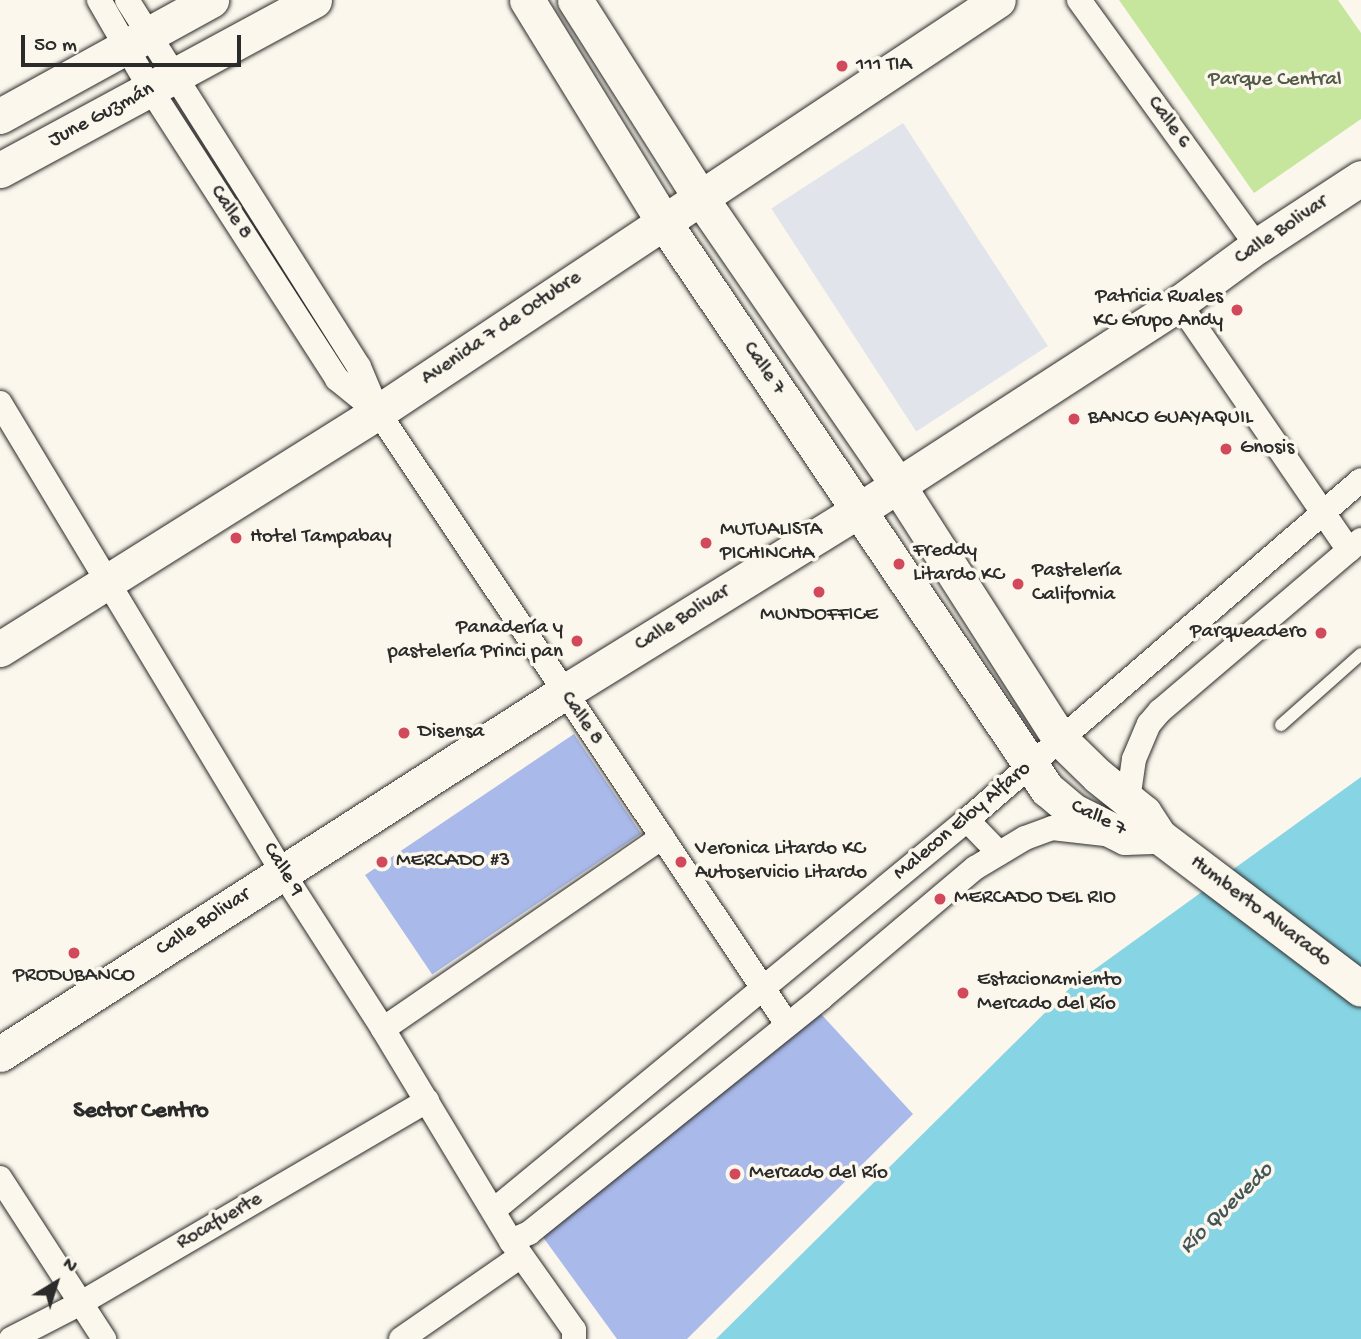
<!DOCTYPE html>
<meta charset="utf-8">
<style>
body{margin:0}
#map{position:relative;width:1361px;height:1339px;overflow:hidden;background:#fbf7ec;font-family:"Gochi Hand",sans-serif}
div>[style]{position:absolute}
.built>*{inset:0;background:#e2e4eb;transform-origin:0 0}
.green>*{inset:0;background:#c6e59d}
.water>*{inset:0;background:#87d5e4}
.building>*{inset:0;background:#a9b9e9;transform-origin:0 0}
.roads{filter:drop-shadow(0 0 2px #2b2b2b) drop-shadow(0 0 2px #2b2b2b)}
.lane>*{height:12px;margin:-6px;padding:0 6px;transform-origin:6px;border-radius:6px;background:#fbf7ec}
.street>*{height:24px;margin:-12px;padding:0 12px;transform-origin:12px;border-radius:12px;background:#fbf7ec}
.secondary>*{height:35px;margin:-17.5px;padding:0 17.5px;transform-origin:17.5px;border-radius:17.5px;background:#fbf7ec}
.dots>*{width:19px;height:19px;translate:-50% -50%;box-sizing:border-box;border:4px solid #fbf7ec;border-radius:50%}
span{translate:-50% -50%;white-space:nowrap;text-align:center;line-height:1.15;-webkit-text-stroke:7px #fbf7ec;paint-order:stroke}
.poi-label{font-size:21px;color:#2b2b2b}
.left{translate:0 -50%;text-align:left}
.right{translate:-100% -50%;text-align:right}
.park-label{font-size:21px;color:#525a48}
.street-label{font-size:21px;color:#2b2b2b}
.water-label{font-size:23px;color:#425659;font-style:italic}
.quarter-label{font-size:24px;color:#2b2b2b;font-weight:700}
.north{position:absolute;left:21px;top:1248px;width:70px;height:70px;-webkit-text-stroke:5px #fbf7ec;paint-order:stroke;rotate:38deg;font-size:19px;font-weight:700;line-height:28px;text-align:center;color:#2b2b2b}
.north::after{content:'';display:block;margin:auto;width:24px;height:32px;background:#2b2b2b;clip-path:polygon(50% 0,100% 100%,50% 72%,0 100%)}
.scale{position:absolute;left:21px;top:35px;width:220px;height:32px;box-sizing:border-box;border:4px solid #2b2b2b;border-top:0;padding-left:9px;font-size:21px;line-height:24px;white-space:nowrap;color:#2b2b2b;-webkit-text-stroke:5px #fbf7ec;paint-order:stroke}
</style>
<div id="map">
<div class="built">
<div style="left:903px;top:123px;width:266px;height:157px;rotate:57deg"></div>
</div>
<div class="green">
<div style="clip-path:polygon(1119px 0,1338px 0,1361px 33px,1361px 119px,1254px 193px)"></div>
</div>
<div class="water">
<div style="clip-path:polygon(1361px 777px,1361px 1339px,716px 1339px,1073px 985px)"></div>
</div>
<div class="building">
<div style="left:574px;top:734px;width:120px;height:252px;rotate:56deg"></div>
<div style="clip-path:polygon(821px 1014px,913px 1114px,687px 1339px,617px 1339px,540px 1233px)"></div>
</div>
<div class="roads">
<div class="lane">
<div style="left:1281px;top:725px;width:107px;rotate:-41.6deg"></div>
</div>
<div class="street">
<div style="left:99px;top:0;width:104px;rotate:60deg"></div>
<div style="left:151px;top:90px;width:344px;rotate:57.2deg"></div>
<div style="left:337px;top:379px;width:49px;rotate:39.2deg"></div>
<div style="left:127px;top:0;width:434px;rotate:57.7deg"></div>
<div style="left:359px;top:367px;width:49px;rotate:67.1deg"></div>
<div style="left:378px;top:412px;width:736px;rotate:56.25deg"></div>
<div style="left:1079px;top:0;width:304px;rotate:54.1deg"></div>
<div style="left:1179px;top:303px;width:300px;rotate:55.5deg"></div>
<div style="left:0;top:403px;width:549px;rotate:58.95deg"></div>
<div style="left:283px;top:873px;width:185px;rotate:57.3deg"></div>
<div style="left:383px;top:1029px;width:248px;rotate:58.9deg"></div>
<div style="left:511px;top:1241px;width:109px;rotate:54.7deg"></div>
<div style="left:574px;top:1330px;width:9px;rotate:90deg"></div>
<div style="left:1128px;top:800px;width:41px;rotate:-81.7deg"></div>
<div style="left:1134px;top:759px;width:38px;rotate:-67deg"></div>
<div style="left:1149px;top:724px;width:17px;rotate:-50deg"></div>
<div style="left:1160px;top:711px;width:264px;rotate:-40.4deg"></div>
<div style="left:967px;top:820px;width:46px;rotate:45.9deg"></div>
<div style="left:383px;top:1029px;width:339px;rotate:-34.5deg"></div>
<div style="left:0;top:1178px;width:192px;rotate:57.1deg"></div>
<div style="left:494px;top:1210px;width:613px;rotate:-39.51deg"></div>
<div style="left:967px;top:820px;width:520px;rotate:-40.79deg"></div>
<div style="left:511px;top:1241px;width:20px;rotate:-24deg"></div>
<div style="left:529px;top:1233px;width:375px;rotate:-38.8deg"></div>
<div style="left:821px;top:998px;width:202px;rotate:-40.2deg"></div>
<div style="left:975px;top:868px;width:58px;rotate:-31deg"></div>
<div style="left:1025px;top:838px;width:29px;rotate:-20deg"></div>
<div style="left:1052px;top:828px;width:51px;rotate:6.7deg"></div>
<div style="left:11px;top:1339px;width:79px;rotate:-27.2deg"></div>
<div style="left:81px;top:1303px;width:401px;rotate:-30.3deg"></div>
<div style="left:401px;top:1339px;width:146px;rotate:-34.7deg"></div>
</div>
<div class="secondary">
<div style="left:527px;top:0;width:259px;rotate:58.4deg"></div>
<div style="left:663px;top:221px;width:686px;rotate:55.94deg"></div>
<div style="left:1047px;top:789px;width:34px;rotate:40deg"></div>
<div style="left:1073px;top:811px;width:58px;rotate:26.6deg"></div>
<div style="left:1125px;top:837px;width:34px;rotate:-2deg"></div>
<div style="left:575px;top:0;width:233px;rotate:57.6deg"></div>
<div style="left:700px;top:197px;width:348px;rotate:55.5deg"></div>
<div style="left:897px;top:484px;width:303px;rotate:57.4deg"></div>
<div style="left:1060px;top:739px;width:53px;rotate:44.2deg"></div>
<div style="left:1098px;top:776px;width:59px;rotate:38.8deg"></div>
<div style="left:1144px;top:813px;width:27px;rotate:57deg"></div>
<div style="left:1159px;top:836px;width:253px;rotate:37.1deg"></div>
<div style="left:0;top:116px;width:241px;rotate:-28.8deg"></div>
<div style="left:0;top:170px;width:357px;rotate:-28.4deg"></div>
<div style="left:0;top:649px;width:446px;rotate:-32.1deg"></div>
<div style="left:378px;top:412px;width:744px;rotate:-33.6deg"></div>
<div style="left:0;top:1054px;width:669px;rotate:-32.67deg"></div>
<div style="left:563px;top:693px;width:347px;rotate:-31.7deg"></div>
<div style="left:858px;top:511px;width:382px;rotate:-32.9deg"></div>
<div style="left:1179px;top:303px;width:97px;rotate:-36.2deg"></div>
<div style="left:1257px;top:246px;width:124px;rotate:-33.2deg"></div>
</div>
</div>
<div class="dots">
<div style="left:842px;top:66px;background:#d1495b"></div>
<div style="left:1237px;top:310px;background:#d1495b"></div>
<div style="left:1074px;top:419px;background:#d1495b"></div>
<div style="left:1226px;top:449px;background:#d1495b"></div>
<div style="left:236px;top:538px;background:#d1495b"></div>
<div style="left:706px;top:543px;background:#d1495b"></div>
<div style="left:899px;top:564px;background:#d1495b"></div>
<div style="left:1018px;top:584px;background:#d1495b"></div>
<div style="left:819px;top:592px;background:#d1495b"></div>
<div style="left:1321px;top:633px;background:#d1495b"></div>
<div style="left:577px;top:641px;background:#d1495b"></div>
<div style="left:404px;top:733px;background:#d1495b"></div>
<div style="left:382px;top:862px;background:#d1495b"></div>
<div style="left:681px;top:862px;background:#d1495b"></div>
<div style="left:940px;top:899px;background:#d1495b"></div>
<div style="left:74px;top:953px;background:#d1495b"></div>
<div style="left:963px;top:993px;background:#d1495b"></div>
<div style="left:735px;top:1174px;background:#d1495b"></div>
</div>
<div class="poi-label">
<span class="left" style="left:856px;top:66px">111 TIA</span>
<span class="right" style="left:1223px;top:310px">Patricia Ruales<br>KC Grupo Andy</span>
<span class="left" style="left:1088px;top:419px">BANCO GUAYAQUIL</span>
<span class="left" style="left:1240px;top:449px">Gnosis</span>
<span class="left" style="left:720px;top:543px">MUTUALISTA<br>PICHINCHA</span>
<span class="left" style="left:250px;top:538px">Hotel Tampabay</span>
<span class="left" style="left:913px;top:564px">Freddy<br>Litardo KC</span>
<span class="left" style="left:1032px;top:584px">Pastelería<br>California</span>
<span style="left:819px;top:616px">MUNDOFFICE</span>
<span class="right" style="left:563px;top:641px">Panadería y<br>pastelería Princi pan</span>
<span class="right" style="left:1307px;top:633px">Parqueadero</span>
<span class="left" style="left:418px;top:733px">Disensa</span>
<span class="left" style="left:695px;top:862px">Veronica Litardo KC<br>Autoservicio Litardo</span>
<span class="left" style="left:396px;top:862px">MERCADO #3</span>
<span class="left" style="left:954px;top:899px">MERCADO DEL RIO</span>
<span style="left:74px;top:977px">PRODUBANCO</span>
<span class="left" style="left:977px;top:993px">Estacionamiento<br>Mercado del Río</span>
<span class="left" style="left:749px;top:1174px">Mercado del Río</span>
</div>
<div class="park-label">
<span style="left:1275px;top:81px">Parque Central</span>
</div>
<div class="street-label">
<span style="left:102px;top:116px;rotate:-28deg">June Guzmán</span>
<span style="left:1168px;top:123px;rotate:54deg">Calle 6</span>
<span style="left:230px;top:213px;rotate:57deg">Calle 8</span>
<span style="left:1282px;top:231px;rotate:-34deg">Calle Bolivar</span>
<span style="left:502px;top:329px;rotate:-34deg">Avenida 7 de Octubre</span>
<span style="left:763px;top:369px;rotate:56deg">Calle 7</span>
<span style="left:683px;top:619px;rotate:-32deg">Calle Bolivar</span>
<span style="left:581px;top:719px;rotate:56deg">Calle 8</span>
<span style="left:1098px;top:819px;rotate:26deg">Calle 7</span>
<span style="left:963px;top:822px;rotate:-40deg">Malecon Eloy Alfaro</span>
<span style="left:282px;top:870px;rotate:58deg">Calle 9</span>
<span style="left:1260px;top:912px;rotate:37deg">Humberto Alvarado</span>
<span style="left:204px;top:923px;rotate:-33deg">Calle Bolivar</span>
<span style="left:220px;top:1222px;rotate:-30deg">Rocafuerte</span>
</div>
<div class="water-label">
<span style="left:1227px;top:1209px;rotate:-44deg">Río Quevedo</span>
</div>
<div class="quarter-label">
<span style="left:141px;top:1112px">Sector Centro</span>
</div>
<div class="north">N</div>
<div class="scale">50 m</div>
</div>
